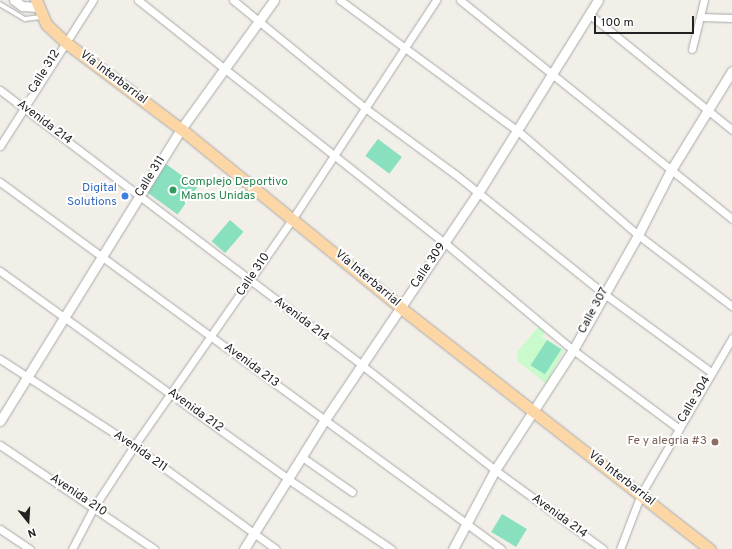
<!DOCTYPE html>
<meta charset="utf-8">
<style>
body{margin:0}
#map{position:relative;width:732px;height:549px;overflow:hidden;background:#f2efe9;font-family:Overpass,sans-serif}
div>[style]{position:absolute}
.park>*{inset:0;background:#c8facc}
.pitch>*{inset:0;background:#88e0be;transform-origin:0 0}
.roads{filter:drop-shadow(0 0 1px #a9a9a9) drop-shadow(0 0 1px #a9a9a9)}
.service>*{height:3.5px;margin:-1.75px;padding:0 1.75px;transform-origin:1.75px;border-radius:1.75px;background:#fff}
.minor>*{height:7px;margin:-3.5px;padding:0 3.5px;transform-origin:3.5px;border-radius:3.5px;background:#fff}
.tertiary>*{height:9px;margin:-4.5px;padding:0 4.5px;transform-origin:4.5px;border-radius:4.5px;background:#fff}
.primary>*{height:11px;margin:-5.5px;padding:0 5.5px;transform-origin:5.5px;border-radius:5.5px;background:#fcd6a4}
.dots>*{width:11px;height:11px;translate:-50% -50%;box-sizing:border-box;border:2px solid #fff;border-radius:50%}
span{translate:-50% -50%;white-space:nowrap;text-align:center;line-height:1.15;-webkit-text-stroke:4px #fff;paint-order:stroke}
.street-label{font-size:12px;color:#222}
.leisure-label{font-size:12px;color:#27864d}
.left{translate:0 -50%;text-align:left}
.shop-label{font-size:12px;color:#366cbe}
.right{translate:-100% -50%;text-align:right}
.education-label{font-size:12px;color:#785e54}
.north{position:absolute;left:8px;top:501px;width:40px;height:40px;-webkit-text-stroke:3px #fff;paint-order:stroke;rotate:162deg;font-size:11px;font-weight:700;line-height:16px;text-align:center;color:#222}
.north::after{content:'';display:block;margin:auto;width:14px;height:18px;background:#222;clip-path:polygon(50% 0,100% 100%,50% 72%,0 100%)}
.scale{position:absolute;left:594px;top:16px;width:100px;height:18px;box-sizing:border-box;border:2px solid #222;border-top:0;padding-left:5px;font-size:12px;line-height:14px;white-space:nowrap;color:#222;-webkit-text-stroke:3px #fff;paint-order:stroke}
</style>
<div id="map">
<div class="park">
<div style="clip-path:polygon(539px 326px,545px 332px,542px 337px,564px 350px,546px 384px,518px 361px,517px 352px)"></div>
</div>
<div class="pitch">
<div style="left:378px;top:139px;width:30px;height:21px;rotate:37deg"></div>
<div style="left:166px;top:164px;width:39px;height:34px;rotate:36deg"></div>
<div style="left:230px;top:220px;width:18px;height:28px;rotate:41deg"></div>
<div style="left:547px;top:340px;width:17px;height:30px;rotate:33deg"></div>
<div style="left:502px;top:514px;width:29px;height:21px;rotate:31deg"></div>
</div>
<div class="roads">
<div class="service">
<div style="left:0;top:4px;width:29px;rotate:31deg"></div>
<div style="left:25px;top:19px;width:16px;rotate:-7deg"></div>
</div>
<div class="minor">
<div style="left:138px;top:0;width:392px;rotate:38.4deg"></div>
<div style="left:445px;top:243px;width:167px;rotate:39.9deg"></div>
<div style="left:573px;top:350px;width:131px;rotate:36.6deg"></div>
<div style="left:233px;top:0;width:171px;rotate:39.3deg"></div>
<div style="left:365px;top:108px;width:112px;rotate:36.3deg"></div>
<div style="left:455px;top:174px;width:190px;rotate:38.8deg"></div>
<div style="left:603px;top:293px;width:134px;rotate:36.2deg"></div>
<div style="left:340px;top:0;width:221px;rotate:36.4deg"></div>
<div style="left:518px;top:131px;width:159px;rotate:40.9deg"></div>
<div style="left:638px;top:235px;width:118px;rotate:37.1deg"></div>
<div style="left:460px;top:0;width:349px;rotate:38.8deg"></div>
<div style="left:589px;top:14px;width:184px;rotate:39deg"></div>
<div style="left:701px;top:17px;width:31px;rotate:2deg"></div>
<div style="left:692px;top:49px;width:50px;rotate:-76.2deg"></div>
<div style="left:0;top:90px;width:456px;rotate:37.2deg"></div>
<div style="left:363px;top:366px;width:168px;rotate:38.2deg"></div>
<div style="left:495px;top:470px;width:134px;rotate:36.2deg"></div>
<div style="left:0;top:146px;width:173px;rotate:-57.5deg"></div>
<div style="left:0;top:182px;width:621px;rotate:36.22deg"></div>
<div style="left:0;top:271px;width:355px;rotate:35.8deg"></div>
<div style="left:288px;top:479px;width:125px;rotate:34.2deg"></div>
<div style="left:0;top:359px;width:160px;rotate:33deg"></div>
<div style="left:134px;top:446px;width:175px;rotate:36deg"></div>
<div style="left:0;top:445px;width:186px;rotate:34deg"></div>
<div style="left:302px;top:457px;width:61px;rotate:35deg"></div>
<div style="left:0;top:529px;width:36px;rotate:34deg"></div>
<div style="left:72px;top:549px;width:47px;rotate:-62.4deg"></div>
<div style="left:94px;top:507px;width:73px;rotate:-56.7deg"></div>
<div style="left:134px;top:446px;width:278px;rotate:-55.1deg"></div>
<div style="left:293px;top:218px;width:261px;rotate:-56.7deg"></div>
<div style="left:620px;top:549px;width:59px;rotate:-69.1deg"></div>
<div style="left:641px;top:494px;width:181px;rotate:-59.7deg"></div>
</div>
<div class="tertiary">
<div style="left:14px;top:0;width:10px;rotate:37deg"></div>
<div style="left:22px;top:6px;width:15px;rotate:4deg"></div>
<div style="left:0;top:421px;width:344px;rotate:-58.2deg"></div>
<div style="left:181px;top:129px;width:159px;rotate:-54.2deg"></div>
<div style="left:244px;top:549px;width:151px;rotate:-58deg"></div>
<div style="left:324px;top:421px;width:275px;rotate:-56deg"></div>
<div style="left:478px;top:193px;width:227px;rotate:-58.1deg"></div>
<div style="left:453px;top:549px;width:89px;rotate:-62deg"></div>
<div style="left:495px;top:470px;width:143px;rotate:-57deg"></div>
<div style="left:573px;top:350px;width:132px;rotate:-60.5deg"></div>
<div style="left:638px;top:235px;width:73px;rotate:-63.1deg"></div>
<div style="left:671px;top:170px;width:116px;rotate:-58.4deg"></div>
</div>
<div class="primary">
<div style="left:36px;top:0;width:26px;rotate:67deg"></div>
<div style="left:46px;top:24px;width:26px;rotate:43deg"></div>
<div style="left:65px;top:42px;width:145px;rotate:36.9deg"></div>
<div style="left:181px;top:129px;width:284px;rotate:39.1deg"></div>
<div style="left:401px;top:308px;width:392px;rotate:38deg"></div>
</div>
</div>
<div class="dots">
<div style="left:173px;top:190px;background:#2e9e5b"></div>
<div style="left:125px;top:196px;background:#3f7fe0"></div>
<div style="left:715px;top:442px;background:#8d6e63"></div>
</div>
<div class="street-label">
<span style="left:45px;top:72px;rotate:-58deg">Calle 312</span>
<span style="left:113px;top:78px;rotate:37deg">Vía Interbarrial</span>
<span style="left:44px;top:123px;rotate:37deg">Avenida 214</span>
<span style="left:151px;top:177px;rotate:-58deg">Calle 311</span>
<span style="left:429px;top:266px;rotate:-56deg">Calle 309</span>
<span style="left:254px;top:275px;rotate:-56deg">Calle 310</span>
<span style="left:367px;top:279px;rotate:40deg">Vía Interbarrial</span>
<span style="left:594px;top:311px;rotate:-62deg">Calle 307</span>
<span style="left:301px;top:320px;rotate:37deg">Avenida 214</span>
<span style="left:251px;top:366px;rotate:37deg">Avenida 213</span>
<span style="left:695px;top:400px;rotate:-59deg">Calle 304</span>
<span style="left:195px;top:411px;rotate:36deg">Avenida 212</span>
<span style="left:140px;top:452px;rotate:35deg">Avenida 211</span>
<span style="left:621px;top:479px;rotate:38deg">Vía Interbarrial</span>
<span style="left:78px;top:496px;rotate:34deg">Avenida 210</span>
<span style="left:559px;top:517px;rotate:36deg">Avenida 214</span>
</div>
<div class="leisure-label">
<span class="left" style="left:181px;top:190px">Complejo Deportivo<br>Manos Unidas</span>
</div>
<div class="shop-label">
<span class="right" style="left:117px;top:196px">Digital<br>Solutions</span>
</div>
<div class="education-label">
<span class="right" style="left:707px;top:442px">Fe y alegria #3</span>
</div>
<div class="north">N</div>
<div class="scale">100 m</div>
</div>
